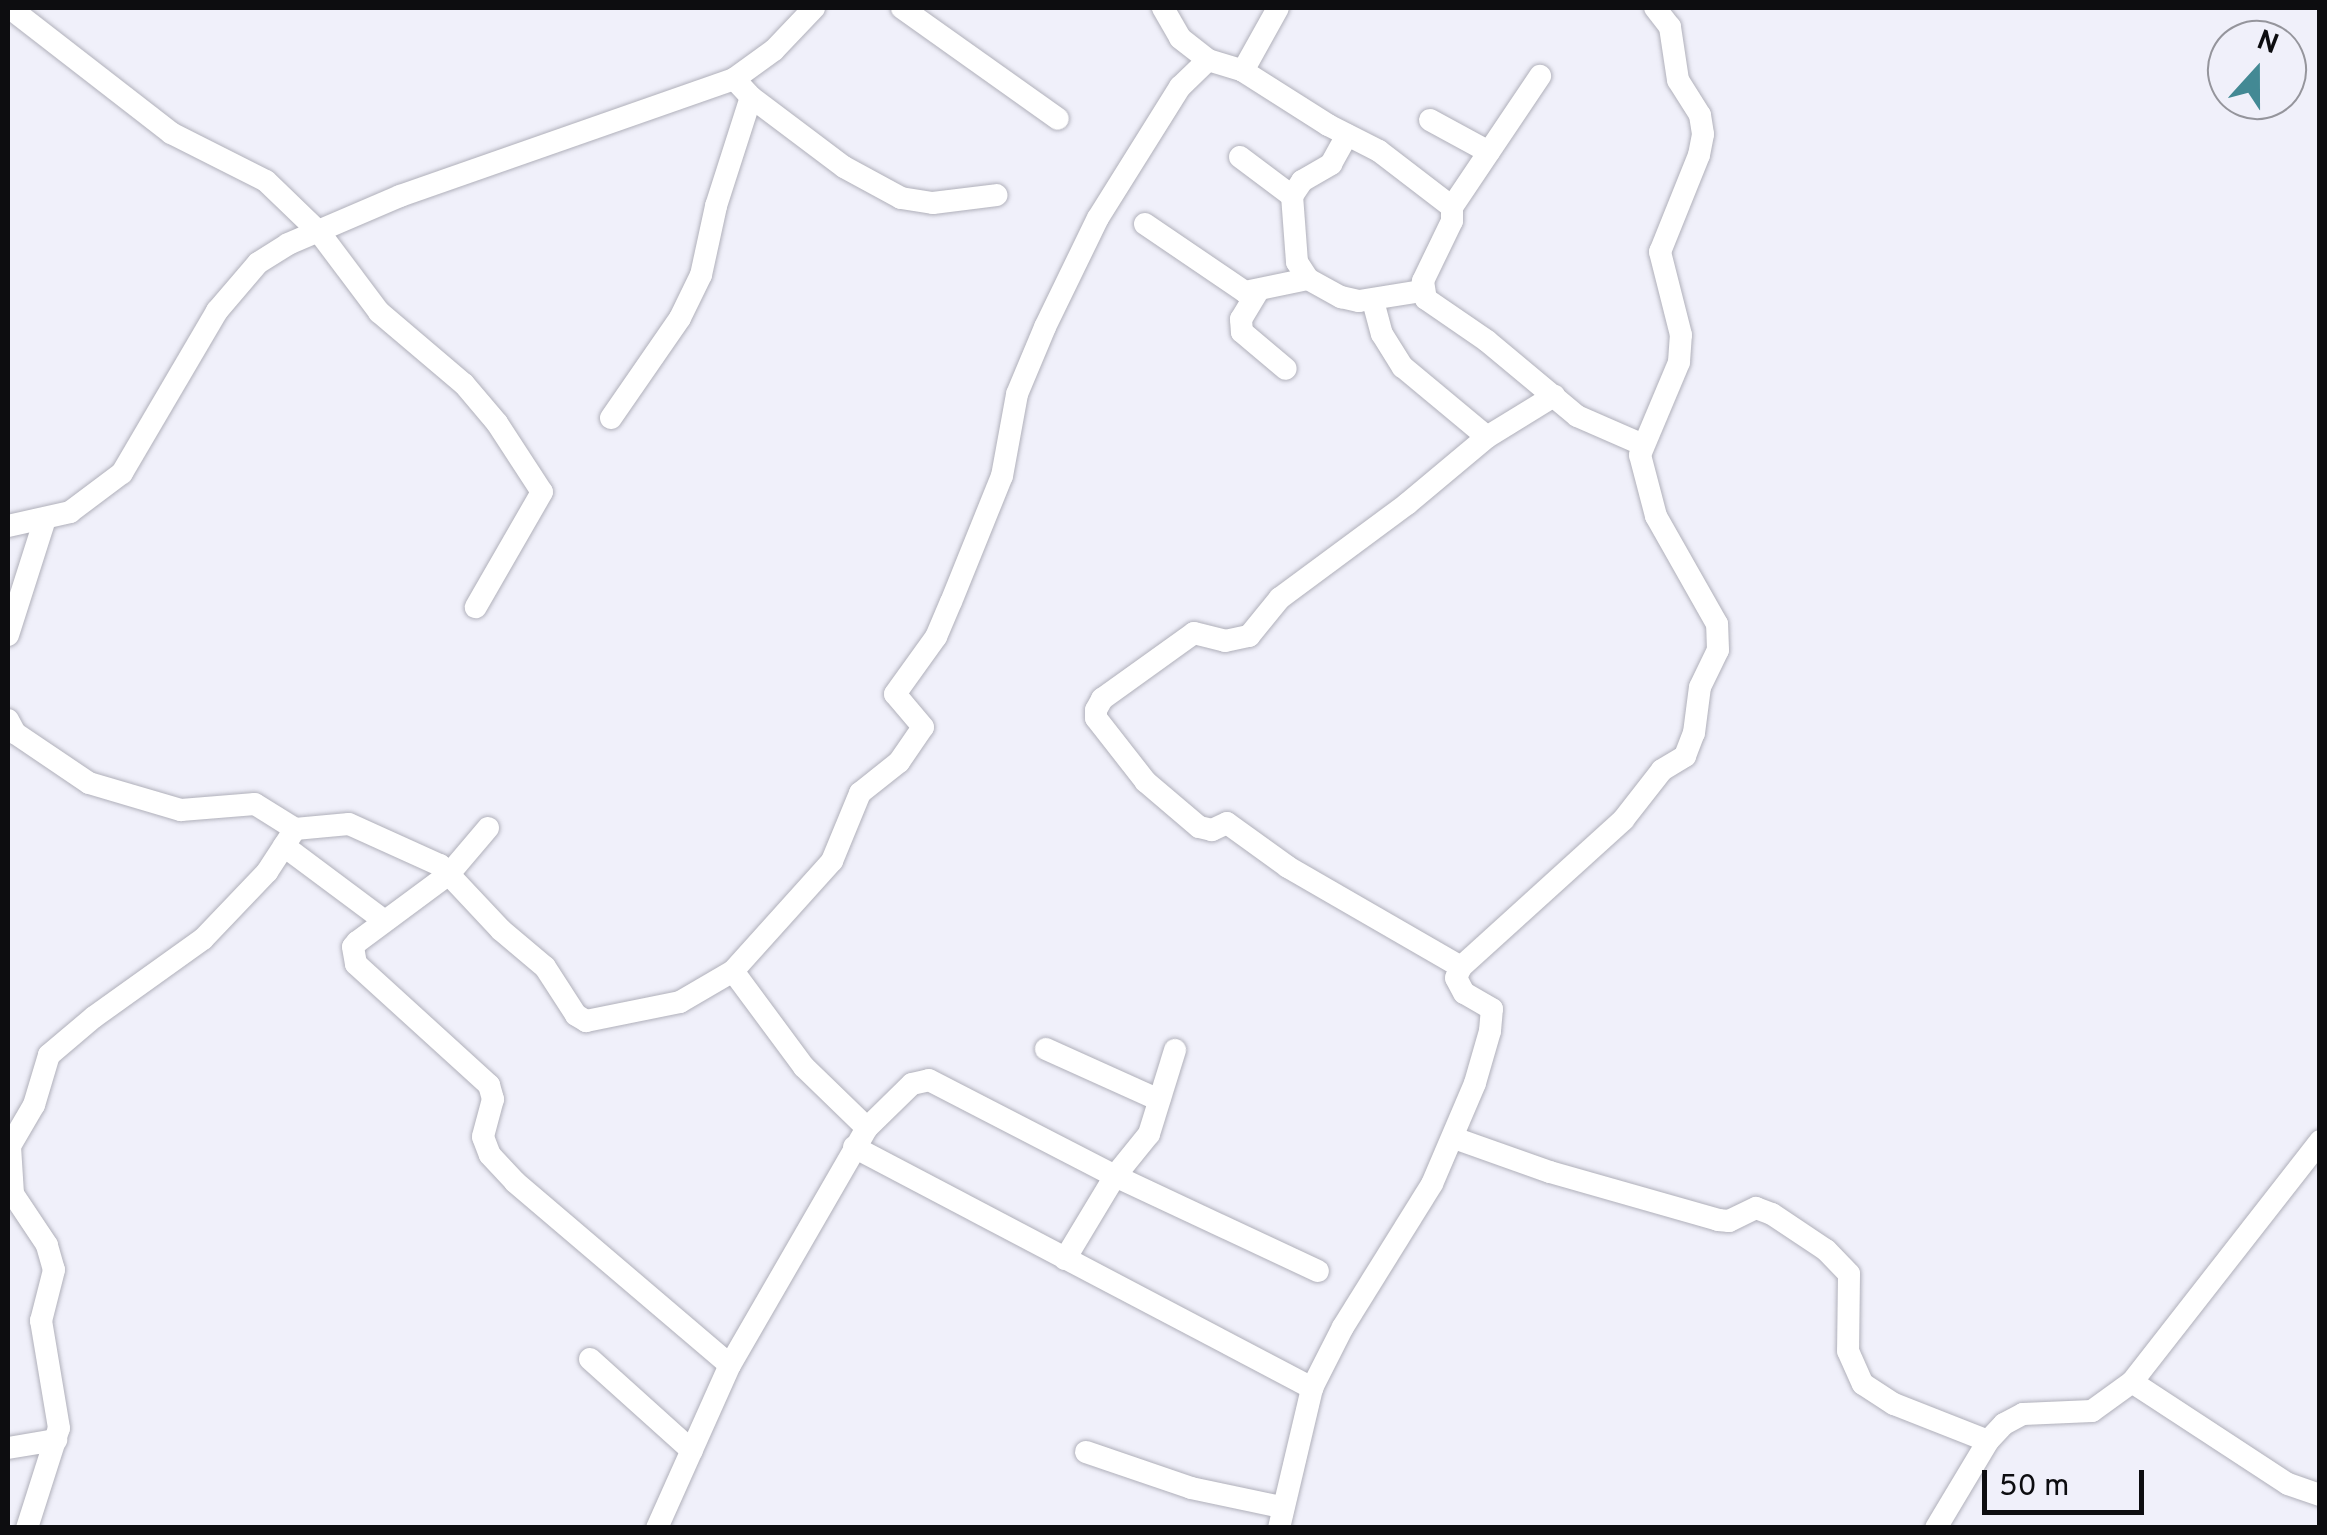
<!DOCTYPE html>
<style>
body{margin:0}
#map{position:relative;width:2327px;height:1535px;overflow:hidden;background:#f0f0fa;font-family:Overpass,sans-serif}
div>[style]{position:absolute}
.roads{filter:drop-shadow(0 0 2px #b0b0ba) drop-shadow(0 0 2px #b0b0ba)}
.street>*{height:22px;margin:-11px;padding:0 11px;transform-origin:11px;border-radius:11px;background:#fff}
span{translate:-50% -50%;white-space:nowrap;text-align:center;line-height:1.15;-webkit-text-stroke:8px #f0f0fa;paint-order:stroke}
.frame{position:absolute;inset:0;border:10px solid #0d0d10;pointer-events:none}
.north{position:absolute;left:2207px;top:20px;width:100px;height:100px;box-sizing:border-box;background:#f0f0fa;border:2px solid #95959c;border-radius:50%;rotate:21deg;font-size:28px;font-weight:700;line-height:40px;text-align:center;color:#0d0d10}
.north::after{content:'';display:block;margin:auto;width:35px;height:45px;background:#438994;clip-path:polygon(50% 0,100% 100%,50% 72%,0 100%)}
.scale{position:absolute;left:1982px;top:1470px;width:162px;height:45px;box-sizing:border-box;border:5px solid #0d0d10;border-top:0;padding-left:12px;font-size:30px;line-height:35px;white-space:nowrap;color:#0d0d10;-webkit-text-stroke:8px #f0f0fa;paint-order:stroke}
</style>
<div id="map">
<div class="roads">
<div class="street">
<div style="left:10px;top:8px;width:204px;rotate:37.8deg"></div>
<div style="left:171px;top:133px;width:106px;rotate:26.8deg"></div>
<div style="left:266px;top:181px;width:74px;rotate:43.9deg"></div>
<div style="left:319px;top:232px;width:100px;rotate:53.1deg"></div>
<div style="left:379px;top:312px;width:111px;rotate:40.3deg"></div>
<div style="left:464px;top:384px;width:51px;rotate:49.8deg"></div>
<div style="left:497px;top:423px;width:82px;rotate:56.9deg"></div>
<div style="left:542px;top:492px;width:133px;rotate:119.9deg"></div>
<div style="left:902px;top:8px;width:191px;rotate:35.4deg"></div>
<div style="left:1163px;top:8px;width:34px;rotate:60deg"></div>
<div style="left:1180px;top:38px;width:36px;rotate:38deg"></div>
<div style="left:1208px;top:60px;width:37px;rotate:17deg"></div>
<div style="left:1278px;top:8px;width:72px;rotate:119.1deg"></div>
<div style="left:1243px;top:71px;width:101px;rotate:32.4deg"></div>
<div style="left:1328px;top:125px;width:57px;rotate:27deg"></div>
<div style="left:1379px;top:151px;width:92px;rotate:37.5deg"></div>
<div style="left:1452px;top:207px;width:14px;rotate:90deg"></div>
<div style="left:1452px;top:221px;width:67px;rotate:115.8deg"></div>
<div style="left:1423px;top:281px;width:18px;rotate:81deg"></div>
<div style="left:1426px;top:299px;width:74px;rotate:34.5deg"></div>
<div style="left:1487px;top:341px;width:117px;rotate:39.8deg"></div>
<div style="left:1577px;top:416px;width:70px;rotate:23.6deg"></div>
<div style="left:751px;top:97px;width:116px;rotate:37deg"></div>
<div style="left:844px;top:167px;width:65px;rotate:28.5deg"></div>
<div style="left:901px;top:198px;width:32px;rotate:9deg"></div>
<div style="left:933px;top:203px;width:64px;rotate:-7.1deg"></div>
<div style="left:1430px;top:120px;width:67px;rotate:28.5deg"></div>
<div style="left:1240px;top:157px;width:65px;rotate:36.9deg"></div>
<div style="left:1452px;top:207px;width:158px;rotate:-56.1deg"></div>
<div style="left:1145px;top:224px;width:121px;rotate:34.2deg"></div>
<div style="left:1245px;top:292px;width:64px;rotate:-11.7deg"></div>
<div style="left:1308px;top:279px;width:38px;rotate:29deg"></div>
<div style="left:1341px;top:297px;width:18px;rotate:13deg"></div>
<div style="left:1359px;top:301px;width:64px;rotate:-9deg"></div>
<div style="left:1308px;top:279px;width:20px;rotate:-123deg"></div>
<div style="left:1297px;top:262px;width:66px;rotate:-94.3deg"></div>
<div style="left:1292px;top:196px;width:18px;rotate:-56deg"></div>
<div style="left:1302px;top:181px;width:34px;rotate:-30deg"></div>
<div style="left:1331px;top:164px;width:33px;rotate:-61deg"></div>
<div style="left:1258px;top:291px;width:33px;rotate:121deg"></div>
<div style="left:1241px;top:319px;width:13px;rotate:86deg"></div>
<div style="left:1242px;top:332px;width:57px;rotate:40.1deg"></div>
<div style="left:1373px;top:301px;width:34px;rotate:75deg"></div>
<div style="left:1382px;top:334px;width:39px;rotate:58deg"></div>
<div style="left:1403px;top:367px;width:109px;rotate:39.8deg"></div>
<div style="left:611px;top:418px;width:121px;rotate:-55.4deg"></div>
<div style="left:680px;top:318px;width:48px;rotate:-64deg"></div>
<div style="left:701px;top:275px;width:71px;rotate:-77.7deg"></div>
<div style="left:716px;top:206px;width:114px;rotate:-72.2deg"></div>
<div style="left:751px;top:97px;width:25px;rotate:-133deg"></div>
<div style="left:8px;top:526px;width:64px;rotate:-12.7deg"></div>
<div style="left:70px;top:512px;width:65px;rotate:-36.9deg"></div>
<div style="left:122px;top:473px;width:188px;rotate:-59.6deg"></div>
<div style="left:217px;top:311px;width:63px;rotate:-49.5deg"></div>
<div style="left:258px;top:263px;width:36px;rotate:-32deg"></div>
<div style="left:288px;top:244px;width:122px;rotate:-23.2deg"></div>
<div style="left:400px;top:196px;width:354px;rotate:-19.3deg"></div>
<div style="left:734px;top:79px;width:49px;rotate:-35.9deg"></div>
<div style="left:774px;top:50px;width:58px;rotate:-46.4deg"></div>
<div style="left:8px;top:635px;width:122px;rotate:-72.3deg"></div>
<div style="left:8px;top:720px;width:15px;rotate:62deg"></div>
<div style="left:15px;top:733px;width:89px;rotate:34deg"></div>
<div style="left:89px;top:783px;width:96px;rotate:16.4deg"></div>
<div style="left:181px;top:810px;width:74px;rotate:-4.6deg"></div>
<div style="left:255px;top:804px;width:47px;rotate:32deg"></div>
<div style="left:295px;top:829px;width:54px;rotate:-5.3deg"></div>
<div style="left:349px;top:824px;width:100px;rotate:24.3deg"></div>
<div style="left:440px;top:865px;width:89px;rotate:46.8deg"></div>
<div style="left:501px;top:930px;width:57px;rotate:40.1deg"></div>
<div style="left:545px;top:967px;width:57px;rotate:57.1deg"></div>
<div style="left:576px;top:1015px;width:12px;rotate:31deg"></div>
<div style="left:586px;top:1021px;width:96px;rotate:-11.4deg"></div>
<div style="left:680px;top:1002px;width:61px;rotate:-30.3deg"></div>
<div style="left:488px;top:828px;width:60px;rotate:130.3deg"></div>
<div style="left:449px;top:874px;width:114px;rotate:143.5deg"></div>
<div style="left:357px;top:942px;width:6px;rotate:129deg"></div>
<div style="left:353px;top:947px;width:17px;rotate:80deg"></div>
<div style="left:356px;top:964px;width:180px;rotate:42.3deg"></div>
<div style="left:489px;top:1085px;width:15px;rotate:74deg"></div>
<div style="left:493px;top:1099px;width:39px;rotate:105deg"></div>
<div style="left:483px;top:1137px;width:19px;rotate:69deg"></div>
<div style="left:490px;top:1155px;width:37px;rotate:47deg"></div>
<div style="left:515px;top:1182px;width:282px;rotate:40.4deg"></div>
<div style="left:284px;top:846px;width:122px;rotate:36.7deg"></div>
<div style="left:1461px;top:967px;width:200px;rotate:-150deg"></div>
<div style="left:1288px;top:867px;width:75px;rotate:-144.2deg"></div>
<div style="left:1227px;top:823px;width:17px;rotate:155deg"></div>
<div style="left:1212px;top:830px;width:13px;rotate:-167deg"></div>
<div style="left:1199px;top:827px;width:70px;rotate:-139.7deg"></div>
<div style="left:1146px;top:782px;width:81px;rotate:-128deg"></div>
<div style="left:1096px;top:718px;width:8px;rotate:-90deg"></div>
<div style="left:1096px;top:710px;width:13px;rotate:-61deg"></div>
<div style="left:1102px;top:699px;width:113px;rotate:-35.7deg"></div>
<div style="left:1194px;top:633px;width:32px;rotate:14deg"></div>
<div style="left:1225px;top:641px;width:25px;rotate:-12deg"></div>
<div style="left:1249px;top:636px;width:49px;rotate:-50.8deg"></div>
<div style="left:1280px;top:598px;width:158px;rotate:-36.5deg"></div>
<div style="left:1407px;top:504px;width:104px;rotate:-39.9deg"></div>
<div style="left:1487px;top:437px;width:79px;rotate:-31.5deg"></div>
<div style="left:1046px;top:1049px;width:124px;rotate:24.3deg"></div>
<div style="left:867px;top:1128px;width:63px;rotate:-44.4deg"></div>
<div style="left:912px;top:1084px;width:17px;rotate:-13deg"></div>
<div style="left:929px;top:1080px;width:209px;rotate:27.3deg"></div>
<div style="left:1115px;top:1176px;width:224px;rotate:25.1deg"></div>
<div style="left:1454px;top:1138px;width:102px;rotate:19.5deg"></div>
<div style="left:1550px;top:1172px;width:175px;rotate:15.9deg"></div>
<div style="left:1718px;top:1220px;width:11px;rotate:5deg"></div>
<div style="left:1729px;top:1221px;width:30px;rotate:-26deg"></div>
<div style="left:1756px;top:1208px;width:17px;rotate:21deg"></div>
<div style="left:1772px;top:1214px;width:65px;rotate:33.7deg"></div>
<div style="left:1826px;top:1250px;width:33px;rotate:46deg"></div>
<div style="left:1849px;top:1274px;width:77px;rotate:90.7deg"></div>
<div style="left:1848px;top:1351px;width:36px;rotate:66deg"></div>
<div style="left:1863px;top:1384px;width:37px;rotate:33deg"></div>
<div style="left:1894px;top:1404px;width:101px;rotate:21.5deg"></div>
<div style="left:854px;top:1147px;width:518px;rotate:27.75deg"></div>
<div style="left:1312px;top:1388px;width:68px;rotate:-63.1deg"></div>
<div style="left:1343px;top:1327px;width:168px;rotate:-58.1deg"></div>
<div style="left:1432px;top:1184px;width:110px;rotate:-66.9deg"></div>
<div style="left:1475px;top:1083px;width:54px;rotate:-73.9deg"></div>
<div style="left:1490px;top:1031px;width:22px;rotate:-85deg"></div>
<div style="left:1492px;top:1009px;width:32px;rotate:-150deg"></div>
<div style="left:1464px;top:993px;width:17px;rotate:-118deg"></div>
<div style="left:1456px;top:978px;width:12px;rotate:-66deg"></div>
<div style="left:1461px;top:967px;width:219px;rotate:-42.2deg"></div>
<div style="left:1623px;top:820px;width:63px;rotate:-52deg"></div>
<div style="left:1662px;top:770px;width:27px;rotate:-31deg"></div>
<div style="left:1685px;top:756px;width:25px;rotate:-69deg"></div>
<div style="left:1694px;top:733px;width:46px;rotate:-82.6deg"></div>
<div style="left:1700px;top:687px;width:41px;rotate:-64.1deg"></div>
<div style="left:1718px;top:650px;width:26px;rotate:-92deg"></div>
<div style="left:1717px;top:624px;width:124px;rotate:-119.5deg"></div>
<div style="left:1656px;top:516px;width:63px;rotate:-104.7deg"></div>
<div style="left:1640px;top:455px;width:101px;rotate:-67.2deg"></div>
<div style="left:1679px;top:362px;width:27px;rotate:-86deg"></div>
<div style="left:1681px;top:335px;width:86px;rotate:-104.2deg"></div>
<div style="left:1660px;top:252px;width:105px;rotate:-68.1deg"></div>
<div style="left:1699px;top:155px;width:21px;rotate:-79deg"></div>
<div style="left:1703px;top:134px;width:19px;rotate:-99deg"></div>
<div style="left:1700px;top:115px;width:41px;rotate:-122.2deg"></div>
<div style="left:1678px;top:80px;width:54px;rotate:-98.6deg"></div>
<div style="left:1670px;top:27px;width:24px;rotate:-128deg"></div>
<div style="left:1065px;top:1259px;width:97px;rotate:-58.9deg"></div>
<div style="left:1115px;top:1176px;width:54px;rotate:-51deg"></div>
<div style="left:1149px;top:1134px;width:88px;rotate:-72.8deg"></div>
<div style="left:590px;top:1359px;width:137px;rotate:42deg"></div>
<div style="left:2132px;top:1382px;width:186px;rotate:33.2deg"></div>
<div style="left:2288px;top:1484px;width:34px;rotate:19deg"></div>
<div style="left:8px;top:1448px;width:49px;rotate:-9.5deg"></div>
<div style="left:1086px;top:1452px;width:111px;rotate:18.9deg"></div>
<div style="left:1191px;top:1488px;width:92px;rotate:11.9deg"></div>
<div style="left:27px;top:1528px;width:105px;rotate:-72.3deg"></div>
<div style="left:59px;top:1428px;width:109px;rotate:-99.5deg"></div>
<div style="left:41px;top:1321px;width:53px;rotate:-75.7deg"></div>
<div style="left:54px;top:1270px;width:26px;rotate:-106deg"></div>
<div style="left:47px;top:1245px;width:61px;rotate:-123.7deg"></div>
<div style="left:13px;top:1194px;width:48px;rotate:-93.6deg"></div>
<div style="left:10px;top:1146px;width:48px;rotate:-59.7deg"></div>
<div style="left:34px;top:1105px;width:52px;rotate:-73.3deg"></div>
<div style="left:49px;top:1055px;width:59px;rotate:-40.2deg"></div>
<div style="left:94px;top:1017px;width:134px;rotate:-35.6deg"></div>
<div style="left:203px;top:939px;width:93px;rotate:-46.3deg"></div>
<div style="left:267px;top:872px;width:51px;rotate:-56.9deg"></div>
<div style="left:657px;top:1528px;width:179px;rotate:-65.9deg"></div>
<div style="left:730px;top:1365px;width:274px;rotate:-60deg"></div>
<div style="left:867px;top:1128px;width:88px;rotate:-135.9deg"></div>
<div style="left:804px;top:1067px;width:119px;rotate:-126.5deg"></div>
<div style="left:733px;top:971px;width:148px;rotate:-48deg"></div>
<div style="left:832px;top:861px;width:74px;rotate:-67.6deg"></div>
<div style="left:860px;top:793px;width:50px;rotate:-38.5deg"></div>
<div style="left:899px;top:762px;width:42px;rotate:-55.6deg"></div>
<div style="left:923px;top:727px;width:43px;rotate:-130.3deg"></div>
<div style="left:895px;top:694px;width:70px;rotate:-54.3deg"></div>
<div style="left:936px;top:637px;width:38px;rotate:-67deg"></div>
<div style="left:951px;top:602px;width:136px;rotate:-68deg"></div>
<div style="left:1002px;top:476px;width:83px;rotate:-79.6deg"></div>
<div style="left:1017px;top:394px;width:73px;rotate:-67.3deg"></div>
<div style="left:1045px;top:327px;width:121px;rotate:-64.1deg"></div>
<div style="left:1098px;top:218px;width:155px;rotate:-58deg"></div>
<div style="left:1180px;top:87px;width:39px;rotate:-44deg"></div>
<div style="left:1279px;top:1528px;width:144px;rotate:-76.7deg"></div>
<div style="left:1936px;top:1528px;width:101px;rotate:-59.1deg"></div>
<div style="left:1988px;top:1441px;width:23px;rotate:-47deg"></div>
<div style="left:2004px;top:1424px;width:21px;rotate:-28deg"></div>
<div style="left:2023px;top:1414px;width:69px;rotate:-2.5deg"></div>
<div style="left:2092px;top:1411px;width:49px;rotate:-35.9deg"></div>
<div style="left:2132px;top:1382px;width:306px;rotate:-52deg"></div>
</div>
</div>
<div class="frame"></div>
<div class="north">N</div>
<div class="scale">50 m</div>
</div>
